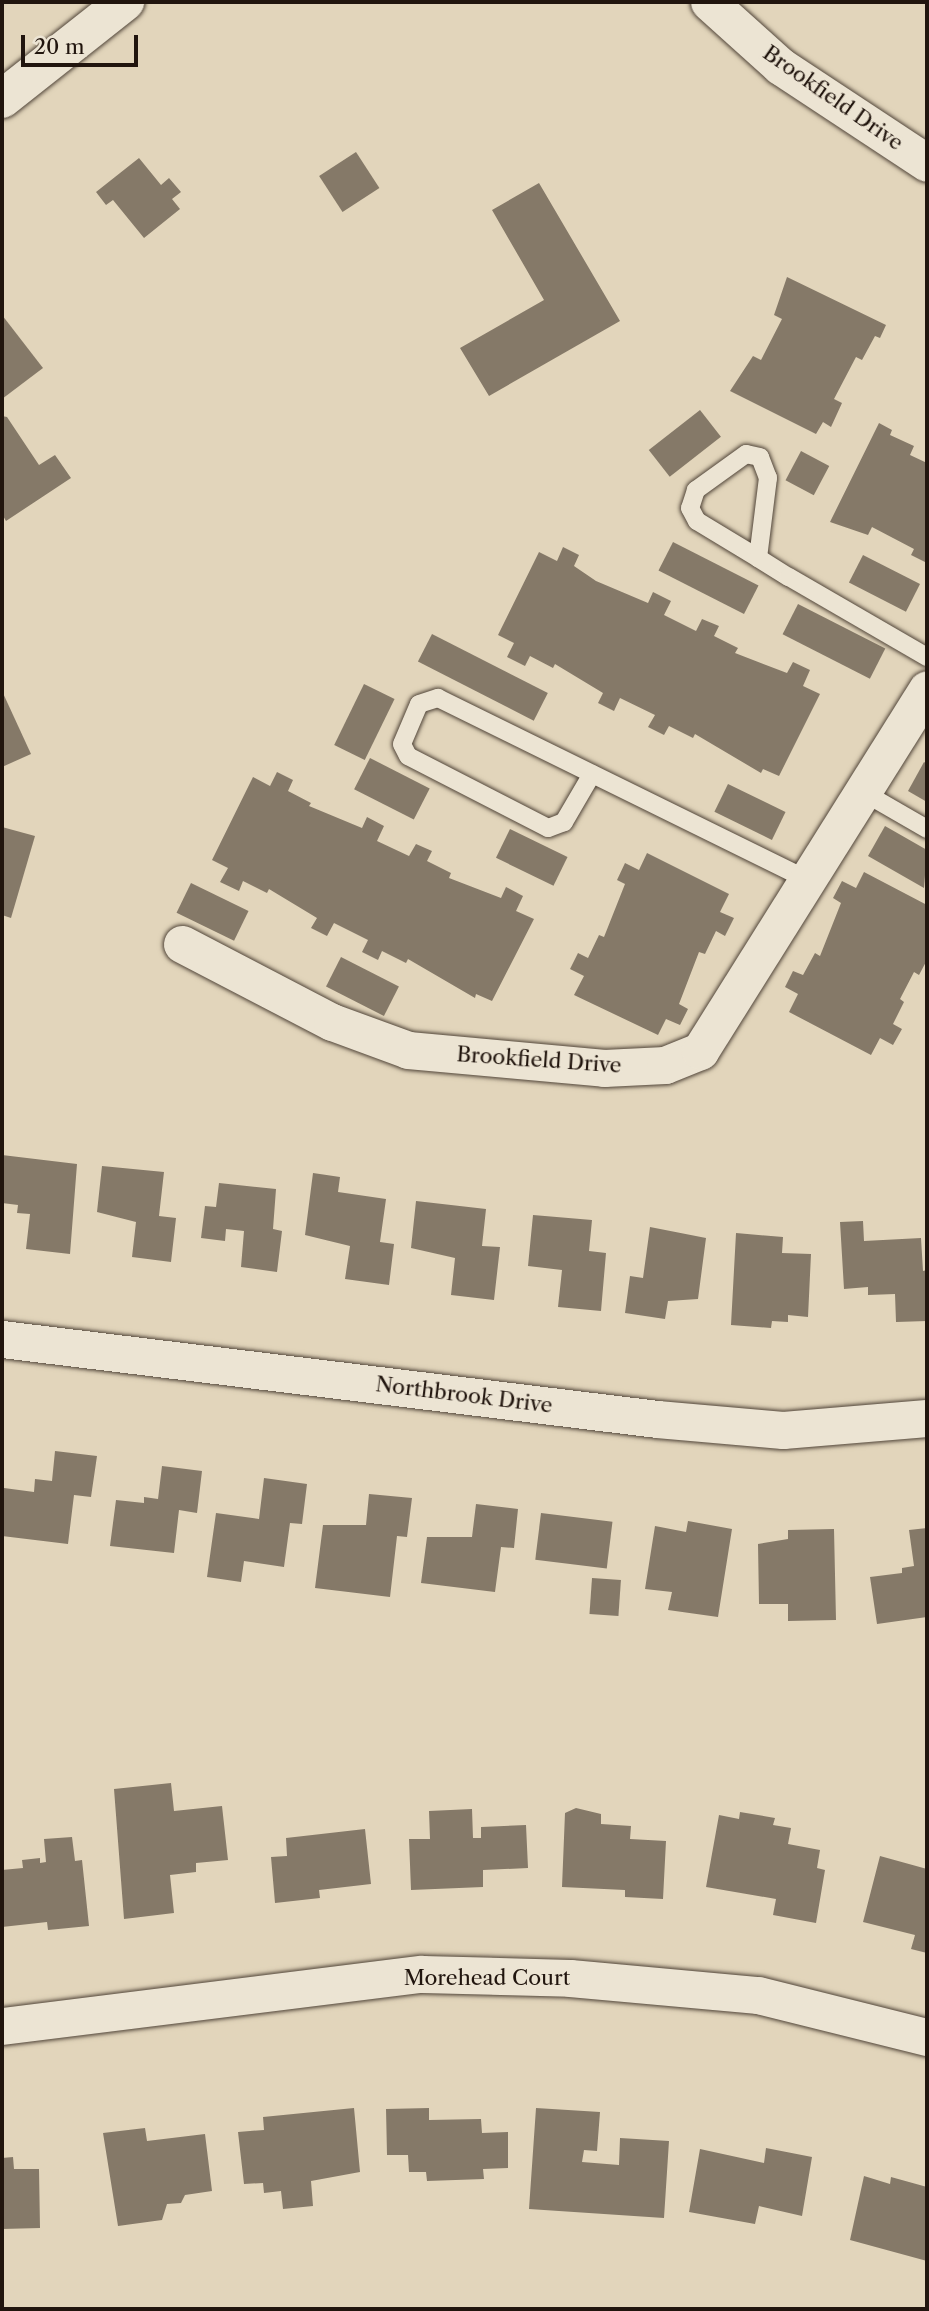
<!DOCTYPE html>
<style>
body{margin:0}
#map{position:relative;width:929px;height:2311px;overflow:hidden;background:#e2d5bb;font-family:"Libre Caslon Text",serif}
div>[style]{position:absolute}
.building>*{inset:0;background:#857968;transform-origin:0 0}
.roads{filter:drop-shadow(0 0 2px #514539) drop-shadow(0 0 2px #514539)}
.lane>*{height:18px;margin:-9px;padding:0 9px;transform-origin:9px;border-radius:9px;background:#ece4d3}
.street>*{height:37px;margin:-18.5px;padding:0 18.5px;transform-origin:18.5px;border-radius:18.5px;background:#ece4d3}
.secondary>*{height:38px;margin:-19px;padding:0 19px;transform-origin:19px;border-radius:19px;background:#ece4d3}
span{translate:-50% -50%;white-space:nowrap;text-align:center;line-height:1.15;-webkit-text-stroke:5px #ece4d3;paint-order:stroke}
.street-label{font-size:21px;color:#21150e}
.frame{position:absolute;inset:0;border:4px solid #21150e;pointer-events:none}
.scale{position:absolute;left:21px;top:35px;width:117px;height:32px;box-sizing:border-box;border:4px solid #21150e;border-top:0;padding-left:9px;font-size:21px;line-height:24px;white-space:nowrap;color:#21150e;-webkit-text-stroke:5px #ece4d3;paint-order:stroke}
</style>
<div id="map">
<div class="building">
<div style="left:356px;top:152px;width:43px;height:44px;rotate:57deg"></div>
<div style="clip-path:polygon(139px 158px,161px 185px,169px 178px,181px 192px,172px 199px,180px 209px,144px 238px,113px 200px,106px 205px,96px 192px)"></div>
<div style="clip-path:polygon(539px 183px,620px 321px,489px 396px,460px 348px,544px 300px,492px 210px)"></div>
<div style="clip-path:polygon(787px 277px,886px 325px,880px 338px,875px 336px,862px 360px,856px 357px,834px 399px,842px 403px,831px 427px,823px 422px,816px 434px,730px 391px,753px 356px,761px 360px,782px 319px,774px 315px)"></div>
<div style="clip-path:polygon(2px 315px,43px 368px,2px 399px)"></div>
<div style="left:700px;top:410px;width:34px;height:65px;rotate:52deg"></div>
<div style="clip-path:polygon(2px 416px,7px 417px,39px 465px,55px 455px,71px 478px,6px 521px,2px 514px)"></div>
<div style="clip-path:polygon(879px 423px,892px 430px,890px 435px,914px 446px,910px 455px,927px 463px,927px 563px,911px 555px,914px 549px,872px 527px,868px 535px,830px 522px)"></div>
<div style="left:801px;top:451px;width:32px;height:33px;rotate:28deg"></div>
<div style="left:673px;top:542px;width:96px;height:32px;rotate:27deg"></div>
<div style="clip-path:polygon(563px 547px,579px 555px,574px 566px,596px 581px,648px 603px,653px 592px,671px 601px,664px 615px,696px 631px,702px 619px,719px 626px,714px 636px,738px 648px,735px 653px,787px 673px,793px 662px,810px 670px,803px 686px,820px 694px,779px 776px,763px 769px,761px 773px,695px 734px,693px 738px,669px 726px,664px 735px,648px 727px,655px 715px,620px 698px,614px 711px,598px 703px,603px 693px,555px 664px,553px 668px,530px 656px,525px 666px,507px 657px,514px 643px,498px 635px,539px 552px,557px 561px)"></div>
<div style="left:863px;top:555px;width:64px;height:31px;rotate:27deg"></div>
<div style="left:798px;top:604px;width:98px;height:34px;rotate:27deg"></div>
<div style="left:432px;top:634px;width:130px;height:31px;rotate:27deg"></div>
<div style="left:364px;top:684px;width:34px;height:68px;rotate:26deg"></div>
<div style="clip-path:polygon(2px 691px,31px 754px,2px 767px)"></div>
<div style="left:370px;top:758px;width:67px;height:35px;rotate:27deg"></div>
<div style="clip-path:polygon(924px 762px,927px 764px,927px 802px,908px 791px)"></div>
<div style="clip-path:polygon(277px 772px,293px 780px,288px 791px,311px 803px,309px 806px,362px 828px,367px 817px,384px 826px,377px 841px,409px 856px,416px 844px,432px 851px,427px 861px,451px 873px,449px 878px,501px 898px,506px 887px,523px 896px,516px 911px,534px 919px,492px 1001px,476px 994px,475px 998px,408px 959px,406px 963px,382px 951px,378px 960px,362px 952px,368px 940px,334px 923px,327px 936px,311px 928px,317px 918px,269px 889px,267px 893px,243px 881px,239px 891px,220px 882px,228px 868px,212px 860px,253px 777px,270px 786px)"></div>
<div style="left:728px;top:784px;width:64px;height:31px;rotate:26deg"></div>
<div style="clip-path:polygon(885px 826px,927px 850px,924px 888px,868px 856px)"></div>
<div style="clip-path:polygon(2px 827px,35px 836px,11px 918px,2px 915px)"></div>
<div style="left:510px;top:829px;width:64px;height:32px;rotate:26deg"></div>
<div style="clip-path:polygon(647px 853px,729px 894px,720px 912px,734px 918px,725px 936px,716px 931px,705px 954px,699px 952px,679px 1004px,688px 1009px,680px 1025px,666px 1019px,658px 1035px,574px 995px,584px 976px,570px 969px,578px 953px,588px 958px,599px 935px,604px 937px,625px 884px,617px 880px,625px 863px,639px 870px)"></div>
<div style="clip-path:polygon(864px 872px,927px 905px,927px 960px,919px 975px,914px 972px,900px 999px,904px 1002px,893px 1024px,902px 1029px,893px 1045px,880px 1038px,871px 1055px,789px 1012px,798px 994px,785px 987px,793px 971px,803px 975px,815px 953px,820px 956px,841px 903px,833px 898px,842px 881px,856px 888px)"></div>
<div style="left:191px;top:883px;width:64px;height:33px;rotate:26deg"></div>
<div style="left:341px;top:957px;width:65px;height:33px;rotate:27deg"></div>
<div style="clip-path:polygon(2px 1155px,77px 1164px,70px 1254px,26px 1249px,30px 1214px,17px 1213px,18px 1205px,2px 1203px)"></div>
<div style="clip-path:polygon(102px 1166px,164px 1172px,159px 1216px,176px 1218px,171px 1262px,132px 1257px,136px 1222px,97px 1212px)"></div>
<div style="clip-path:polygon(313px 1173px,340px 1177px,338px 1192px,386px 1199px,380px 1242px,394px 1244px,389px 1285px,345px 1279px,350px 1246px,305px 1235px)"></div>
<div style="clip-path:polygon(219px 1183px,276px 1189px,273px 1229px,282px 1231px,277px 1272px,241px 1267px,244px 1231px,226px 1229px,225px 1241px,201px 1238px,205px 1206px,216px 1207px)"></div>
<div style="clip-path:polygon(416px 1201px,486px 1209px,482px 1246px,500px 1247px,494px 1300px,451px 1295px,455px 1258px,411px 1248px)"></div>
<div style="clip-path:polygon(533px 1215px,592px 1220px,589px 1251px,606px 1253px,601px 1311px,558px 1307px,562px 1270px,528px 1266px)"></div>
<div style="clip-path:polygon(863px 1221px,864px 1241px,921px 1238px,923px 1271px,927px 1270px,927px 1321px,896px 1322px,895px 1294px,868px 1295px,868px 1287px,844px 1289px,840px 1222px)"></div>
<div style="clip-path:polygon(650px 1227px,706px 1238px,698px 1299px,668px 1301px,665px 1319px,625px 1313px,630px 1276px,643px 1278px)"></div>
<div style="clip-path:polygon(736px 1233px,783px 1237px,782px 1253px,811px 1254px,808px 1317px,788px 1315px,788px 1322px,772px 1321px,771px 1328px,731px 1325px)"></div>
<div style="clip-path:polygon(55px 1451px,97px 1456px,91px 1497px,74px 1495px,68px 1544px,2px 1536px,4px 1488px,34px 1492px,35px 1479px,52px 1481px)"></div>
<div style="clip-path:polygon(162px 1466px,202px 1471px,197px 1513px,179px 1510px,174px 1553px,110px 1546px,116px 1500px,144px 1503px,144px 1497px,158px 1499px)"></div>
<div style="clip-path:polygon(264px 1478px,307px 1484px,302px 1524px,290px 1523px,284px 1567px,244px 1561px,241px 1582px,207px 1577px,216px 1513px,259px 1519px)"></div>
<div style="clip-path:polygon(369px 1494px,412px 1498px,407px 1537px,397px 1536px,390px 1597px,315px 1588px,323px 1525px,366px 1525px)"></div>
<div style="clip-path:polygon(476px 1504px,518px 1509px,514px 1548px,501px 1547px,495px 1592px,421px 1583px,427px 1537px,472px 1537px)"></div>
<div style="left:541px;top:1513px;width:72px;height:47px;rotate:7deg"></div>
<div style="clip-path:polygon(688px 1521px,732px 1529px,718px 1617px,668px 1610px,672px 1592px,645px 1589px,655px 1526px,686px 1532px)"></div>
<div style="clip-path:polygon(927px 1528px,927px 1617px,877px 1624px,870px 1577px,902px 1573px,902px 1568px,914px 1566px,909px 1530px)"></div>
<div style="clip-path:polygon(834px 1529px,836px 1620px,788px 1621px,788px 1604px,759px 1604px,758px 1544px,788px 1539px,788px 1530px)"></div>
<div style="left:592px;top:1578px;width:29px;height:36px;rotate:4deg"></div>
<div style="clip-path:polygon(171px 1783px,174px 1811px,222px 1806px,228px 1860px,196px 1863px,196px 1872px,170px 1875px,174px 1913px,124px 1919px,114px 1789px)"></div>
<div style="clip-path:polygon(576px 1808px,601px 1814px,601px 1824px,631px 1826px,630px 1839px,666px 1841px,663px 1899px,625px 1897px,625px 1890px,562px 1887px,565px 1813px)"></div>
<div style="clip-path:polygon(472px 1809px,473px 1838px,481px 1838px,481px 1827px,526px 1825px,528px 1868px,483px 1870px,483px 1887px,411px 1890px,409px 1839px,430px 1839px,429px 1811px)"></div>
<div style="clip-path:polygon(740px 1812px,775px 1818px,773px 1825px,791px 1828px,788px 1844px,820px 1850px,817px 1868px,825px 1870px,816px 1923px,773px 1915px,776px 1899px,706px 1887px,719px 1815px,739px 1819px)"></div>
<div style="clip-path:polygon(365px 1829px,371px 1884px,319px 1890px,320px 1898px,275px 1903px,271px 1857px,287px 1856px,286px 1838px)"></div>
<div style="clip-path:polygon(72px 1837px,75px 1861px,82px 1860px,89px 1926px,48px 1930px,47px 1922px,2px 1927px,2px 1870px,23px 1868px,22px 1860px,40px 1858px,40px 1863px,46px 1862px,44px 1839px)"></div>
<div style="clip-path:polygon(880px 1856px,927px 1869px,927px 1953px,911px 1949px,915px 1935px,863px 1922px)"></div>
<div style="clip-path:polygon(354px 2108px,360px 2172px,311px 2181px,313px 2206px,283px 2209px,281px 2191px,264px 2193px,263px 2183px,244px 2184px,238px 2132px,264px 2130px,263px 2117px)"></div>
<div style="clip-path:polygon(429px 2108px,429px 2120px,481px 2119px,482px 2133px,508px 2132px,508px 2168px,483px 2169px,484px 2179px,427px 2181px,426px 2172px,409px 2172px,408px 2155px,387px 2155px,386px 2109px)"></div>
<div style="clip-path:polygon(536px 2108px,600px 2112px,597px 2151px,584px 2150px,582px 2162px,619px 2165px,620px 2138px,669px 2141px,664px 2218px,529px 2209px)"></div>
<div style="clip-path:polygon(145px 2128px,147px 2141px,205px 2134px,212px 2191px,185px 2195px,181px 2203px,167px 2204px,162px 2220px,118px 2226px,103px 2133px)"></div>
<div style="clip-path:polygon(766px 2148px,812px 2157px,802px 2216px,759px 2206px,755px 2224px,689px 2212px,700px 2149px,764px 2163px)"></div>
<div style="clip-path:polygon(13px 2157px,14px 2169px,39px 2169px,40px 2228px,2px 2229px,2px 2158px)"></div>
<div style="clip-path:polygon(864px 2176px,890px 2184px,891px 2177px,927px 2187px,927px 2261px,850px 2240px)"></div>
</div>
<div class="roads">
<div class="lane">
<div style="left:758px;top:558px;width:81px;rotate:-82.9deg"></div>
<div style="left:768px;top:478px;width:22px;rotate:-111deg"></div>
<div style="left:760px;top:457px;width:14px;rotate:-168deg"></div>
<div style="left:746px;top:454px;width:62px;rotate:144.2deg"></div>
<div style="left:696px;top:490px;width:19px;rotate:108deg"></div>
<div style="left:690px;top:508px;width:15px;rotate:62deg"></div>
<div style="left:697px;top:521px;width:71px;rotate:31.2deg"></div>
<div style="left:758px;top:558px;width:36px;rotate:32deg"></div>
<div style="left:789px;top:577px;width:160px;rotate:30.1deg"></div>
<div style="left:592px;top:774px;width:56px;rotate:120.3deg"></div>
<div style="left:564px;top:822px;width:17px;rotate:159deg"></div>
<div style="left:548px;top:828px;width:157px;rotate:-152.8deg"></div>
<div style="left:408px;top:756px;width:13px;rotate:-117deg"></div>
<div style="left:402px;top:744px;width:43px;rotate:-67deg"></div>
<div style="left:419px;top:704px;width:20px;rotate:-18deg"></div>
<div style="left:438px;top:698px;width:412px;rotate:26.2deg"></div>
<div style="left:863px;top:792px;width:74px;rotate:30deg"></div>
</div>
<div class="street">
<div style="left:709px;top:2px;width:96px;rotate:42deg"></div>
<div style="left:780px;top:66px;width:176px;rotate:33.4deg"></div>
<div style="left:182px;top:944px;width:169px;rotate:27.5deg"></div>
<div style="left:332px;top:1022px;width:81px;rotate:20.2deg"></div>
<div style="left:408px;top:1050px;width:197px;rotate:5.2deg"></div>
<div style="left:604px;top:1068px;width:61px;rotate:-2.8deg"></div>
<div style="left:665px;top:1065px;width:38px;rotate:-22deg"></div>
<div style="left:700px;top:1051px;width:427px;rotate:-57.9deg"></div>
<div style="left:2px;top:1339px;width:660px;rotate:6.96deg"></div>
<div style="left:657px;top:1419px;width:126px;rotate:5deg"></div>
<div style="left:783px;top:1430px;width:144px;rotate:-4.8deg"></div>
<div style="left:2px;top:2026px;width:423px;rotate:-7.1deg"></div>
<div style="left:422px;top:1974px;width:148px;rotate:1.5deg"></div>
<div style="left:570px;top:1978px;width:189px;rotate:5.2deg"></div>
<div style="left:758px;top:1995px;width:174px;rotate:14deg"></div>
</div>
<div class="secondary">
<div style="left:2px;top:99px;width:157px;rotate:-38.3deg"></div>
</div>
</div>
<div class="street-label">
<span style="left:833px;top:98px;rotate:35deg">Brookfield Drive</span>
<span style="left:539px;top:1060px;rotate:4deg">Brookfield Drive</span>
<span style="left:464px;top:1395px;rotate:7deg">Northbrook Drive</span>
<span style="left:487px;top:1978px">Morehead Court</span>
</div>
<div class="frame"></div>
<div class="scale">20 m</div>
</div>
